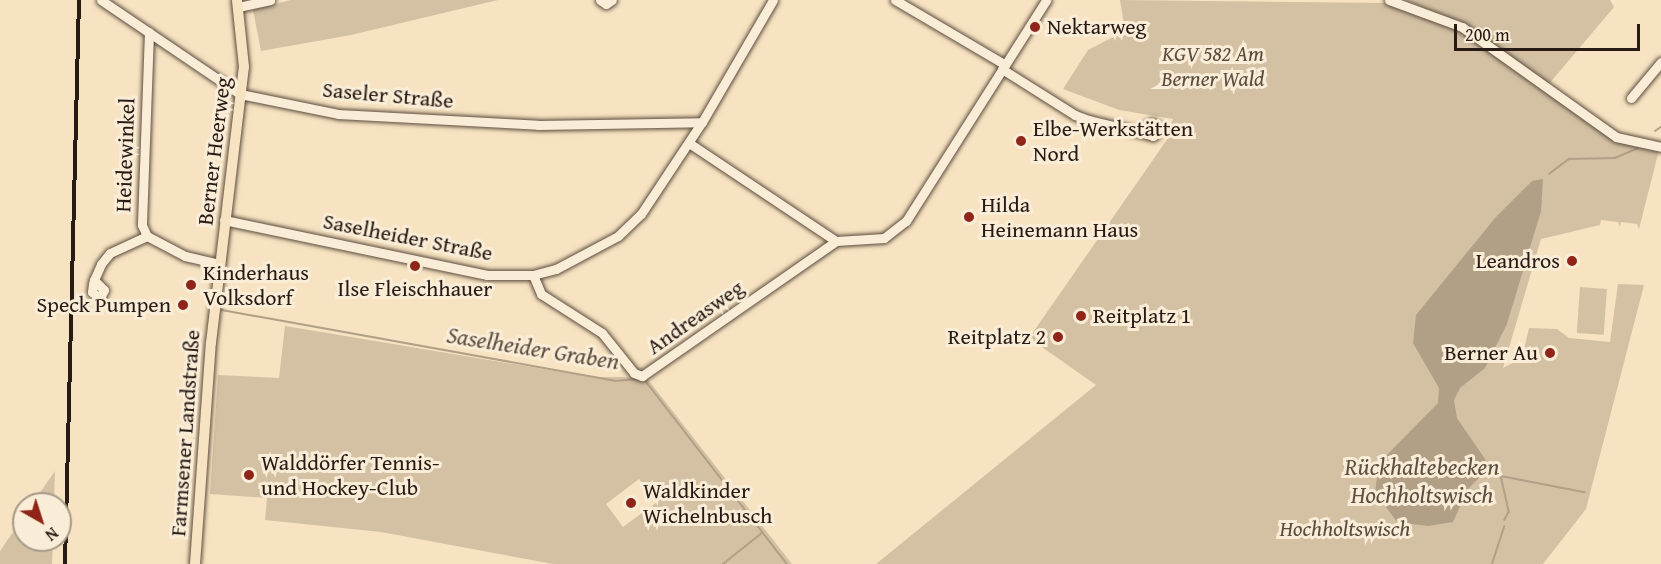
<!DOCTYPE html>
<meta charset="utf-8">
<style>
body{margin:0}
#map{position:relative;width:1661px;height:564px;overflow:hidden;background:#f7e3c1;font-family:"Gentium Book Plus",serif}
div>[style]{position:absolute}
.green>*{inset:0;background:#d4c1a4;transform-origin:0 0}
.water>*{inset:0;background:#b19f86}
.stream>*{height:1.5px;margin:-0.75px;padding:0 0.75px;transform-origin:0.75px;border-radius:0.75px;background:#b19f86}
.roads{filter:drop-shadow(0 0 2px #5c4c3f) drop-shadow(0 0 2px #5c4c3f)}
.minor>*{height:9px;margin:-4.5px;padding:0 4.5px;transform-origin:4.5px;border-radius:4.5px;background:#faedd7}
.major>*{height:10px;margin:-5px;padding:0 5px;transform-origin:5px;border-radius:5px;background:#f7e3c1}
.rail>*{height:4px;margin-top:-2px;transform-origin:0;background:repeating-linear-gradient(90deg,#faedd7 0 4.5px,#281a14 0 9px);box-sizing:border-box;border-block:2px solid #281a14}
.dots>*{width:16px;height:16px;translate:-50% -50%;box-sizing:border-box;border:3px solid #faedd7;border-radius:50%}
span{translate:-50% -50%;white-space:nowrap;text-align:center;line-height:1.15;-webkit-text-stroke:6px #faedd7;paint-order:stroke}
.poi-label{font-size:22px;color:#281a14}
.left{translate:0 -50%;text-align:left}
.right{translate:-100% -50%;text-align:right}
.park-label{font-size:22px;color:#5c4c3f;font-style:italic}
.street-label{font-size:22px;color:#281a14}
.water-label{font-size:24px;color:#5f4f42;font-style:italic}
.north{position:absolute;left:12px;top:492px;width:60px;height:60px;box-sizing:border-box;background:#faedd7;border:2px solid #a69989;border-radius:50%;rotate:141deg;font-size:16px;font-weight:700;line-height:24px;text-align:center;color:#281a14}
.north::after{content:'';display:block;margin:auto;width:21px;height:27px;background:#8f2418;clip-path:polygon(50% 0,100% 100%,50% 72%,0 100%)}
.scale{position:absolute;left:1454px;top:24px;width:186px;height:27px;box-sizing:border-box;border:3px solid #281a14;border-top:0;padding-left:8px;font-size:18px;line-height:21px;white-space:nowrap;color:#281a14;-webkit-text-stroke:4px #faedd7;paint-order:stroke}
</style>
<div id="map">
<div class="green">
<div style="clip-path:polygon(291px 0,498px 0,351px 35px,261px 51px,253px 10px)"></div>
<div style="clip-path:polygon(1120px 0,1389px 3px,1451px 25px,1612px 139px,1659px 150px,1639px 229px,1637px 224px,1621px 222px,1620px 227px,1618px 222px,1601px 220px,1600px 225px,1541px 239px,1503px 368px,1522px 358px,1529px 328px,1557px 329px,1569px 338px,1610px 342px,1618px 284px,1644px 285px,1586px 509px,1543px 564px,876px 564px,1096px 385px,1029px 338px,1173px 131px,1168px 130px,1173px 119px,1119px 110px,1063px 89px,1088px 50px,1125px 31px)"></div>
<div style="clip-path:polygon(1405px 0,1610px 0,1614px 7px,1549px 84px,1461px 22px)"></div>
<div style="left:1580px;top:287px;width:27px;height:46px;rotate:4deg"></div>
<div style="clip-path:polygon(evenodd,285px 326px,592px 377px,646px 377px,792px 564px,553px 564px,381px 532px,265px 520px,267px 498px,210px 494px,218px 375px,279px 378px,285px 326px,639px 479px,657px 502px,623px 527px,606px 504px,639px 479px)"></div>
<div style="clip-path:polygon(55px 471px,54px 504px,32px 504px)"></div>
<div style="clip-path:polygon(24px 516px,24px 540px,53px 540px,52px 564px,0 564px,0 551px)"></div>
</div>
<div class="water">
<div style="clip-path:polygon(1543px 179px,1541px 211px,1507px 324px,1485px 368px,1460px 388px,1454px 400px,1457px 418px,1487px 462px,1486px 471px,1468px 489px,1453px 522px,1428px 526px,1397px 522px,1375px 492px,1379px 463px,1438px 403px,1439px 388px,1413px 343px,1416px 315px,1495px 218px,1532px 181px)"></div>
</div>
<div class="stream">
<div style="left:1655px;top:131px;width:7px;rotate:-34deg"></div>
<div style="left:1549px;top:174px;width:25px;rotate:-37deg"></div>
<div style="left:1569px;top:159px;width:46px;rotate:-1.2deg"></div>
<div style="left:1615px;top:158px;width:25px;rotate:-23deg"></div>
<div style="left:222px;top:310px;width:399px;rotate:10.2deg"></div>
<div style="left:615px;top:381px;width:25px;rotate:-5deg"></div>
<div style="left:645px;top:380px;width:232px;rotate:52.3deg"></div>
<div style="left:1487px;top:462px;width:20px;rotate:45deg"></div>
<div style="left:1501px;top:476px;width:37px;rotate:77deg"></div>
<div style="left:1509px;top:512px;width:9px;rotate:117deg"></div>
<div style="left:1501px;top:476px;width:85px;rotate:10.9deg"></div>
<div style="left:723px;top:564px;width:50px;rotate:-38.5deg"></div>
<div style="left:1492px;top:564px;width:39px;rotate:-72deg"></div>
</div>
<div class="roads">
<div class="minor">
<div style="left:101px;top:0;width:168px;rotate:34.1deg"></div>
<div style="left:240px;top:94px;width:100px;rotate:11.5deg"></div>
<div style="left:338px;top:114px;width:200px;rotate:3.1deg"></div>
<div style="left:538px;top:125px;width:164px;rotate:-1deg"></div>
<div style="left:600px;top:0;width:7px;rotate:34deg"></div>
<div style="left:606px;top:4px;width:7px;rotate:-34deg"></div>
<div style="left:895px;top:0;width:126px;rotate:30.4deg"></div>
<div style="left:1389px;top:0;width:78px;rotate:20.3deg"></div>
<div style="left:1462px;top:27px;width:189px;rotate:35.5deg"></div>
<div style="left:1616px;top:137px;width:46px;rotate:12.5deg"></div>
<div style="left:238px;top:7px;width:33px;rotate:-12deg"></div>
<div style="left:149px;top:32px;width:193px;rotate:92.1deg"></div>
<div style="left:142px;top:225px;width:12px;rotate:66deg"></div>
<div style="left:147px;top:236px;width:43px;rotate:27.8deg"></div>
<div style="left:185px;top:256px;width:36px;rotate:13deg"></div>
<div style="left:1002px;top:69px;width:86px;rotate:32.2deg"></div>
<div style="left:1075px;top:115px;width:15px;rotate:20deg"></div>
<div style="left:1089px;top:120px;width:64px;rotate:13.6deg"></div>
<div style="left:1151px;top:135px;width:2px;rotate:27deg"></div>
<div style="left:1153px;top:136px;width:11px;rotate:-49deg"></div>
<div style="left:1160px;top:128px;width:9px;rotate:-148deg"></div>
<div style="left:1152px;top:123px;width:17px;rotate:149deg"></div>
<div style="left:1631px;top:98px;width:47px;rotate:-50.2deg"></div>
<div style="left:689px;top:143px;width:177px;rotate:33.7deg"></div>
<div style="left:836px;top:241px;width:48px;rotate:-3.6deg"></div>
<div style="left:884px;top:238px;width:28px;rotate:-38deg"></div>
<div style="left:906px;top:221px;width:262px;rotate:-57.6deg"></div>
<div style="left:224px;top:220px;width:269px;rotate:11.8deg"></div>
<div style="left:487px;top:275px;width:46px"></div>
<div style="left:533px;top:275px;width:24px;rotate:-15deg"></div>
<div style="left:556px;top:269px;width:70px;rotate:-28deg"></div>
<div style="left:618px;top:236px;width:32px;rotate:-44deg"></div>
<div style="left:641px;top:214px;width:110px;rotate:-56.5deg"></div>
<div style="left:702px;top:122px;width:141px;rotate:-59.8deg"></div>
<div style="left:533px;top:275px;width:21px;rotate:67deg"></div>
<div style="left:541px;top:294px;width:72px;rotate:32.6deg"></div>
<div style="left:602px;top:333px;width:51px;rotate:51.3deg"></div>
<div style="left:634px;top:373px;width:9px;rotate:21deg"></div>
<div style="left:642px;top:376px;width:236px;rotate:-34.8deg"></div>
<div style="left:94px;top:280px;width:14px;rotate:45deg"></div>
<div style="left:104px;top:290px;width:9px;rotate:117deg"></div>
<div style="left:100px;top:298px;width:10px;rotate:-143deg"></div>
<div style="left:92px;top:292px;width:8px;rotate:-83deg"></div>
<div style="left:93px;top:284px;width:4px;rotate:-76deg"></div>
<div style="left:94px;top:280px;width:17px;rotate:-66deg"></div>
<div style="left:101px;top:264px;width:14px;rotate:-51deg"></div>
<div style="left:110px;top:253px;width:41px;rotate:-24.7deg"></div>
</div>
<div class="major">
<div style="left:195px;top:564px;width:222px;rotate:-85.9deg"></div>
<div style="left:211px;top:343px;width:278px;rotate:-83.2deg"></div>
<div style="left:244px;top:67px;width:67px;rotate:-96deg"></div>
</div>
</div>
<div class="rail">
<div style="left:65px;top:564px;width:564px;rotate:-88.58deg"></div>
</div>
<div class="dots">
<div style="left:1035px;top:27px;background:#8f2418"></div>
<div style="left:1021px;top:141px;background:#8f2418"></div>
<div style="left:969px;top:217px;background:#8f2418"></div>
<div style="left:1572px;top:261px;background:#8f2418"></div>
<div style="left:415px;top:266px;background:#8f2418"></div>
<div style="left:191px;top:285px;background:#8f2418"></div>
<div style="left:183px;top:305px;background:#8f2418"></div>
<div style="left:1081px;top:316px;background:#8f2418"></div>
<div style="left:1058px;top:337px;background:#8f2418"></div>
<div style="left:1550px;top:353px;background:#8f2418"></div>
<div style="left:249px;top:475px;background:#8f2418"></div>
<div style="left:631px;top:503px;background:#8f2418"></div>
</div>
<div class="poi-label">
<span class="left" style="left:1047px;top:27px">Nektarweg</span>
<span class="left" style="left:1033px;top:141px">Elbe-Werkstätten<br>Nord</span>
<span class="left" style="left:981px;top:217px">Hilda<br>Heinemann Haus</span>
<span class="right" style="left:1560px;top:261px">Leandros</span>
<span class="left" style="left:203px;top:285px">Kinderhaus<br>Volksdorf</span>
<span style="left:415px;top:289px">Ilse Fleischhauer</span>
<span class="right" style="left:171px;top:305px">Speck Pumpen</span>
<span class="left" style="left:1093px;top:316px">Reitplatz 1</span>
<span class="right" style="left:1046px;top:337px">Reitplatz 2</span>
<span class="right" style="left:1538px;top:353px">Berner Au</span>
<span class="left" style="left:261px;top:475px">Walddörfer Tennis-<br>und Hockey-Club</span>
<span class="left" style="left:643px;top:503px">Waldkinder<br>Wichelnbusch</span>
</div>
<div class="park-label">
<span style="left:1213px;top:66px">KGV 582 Am<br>Berner Wald</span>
<span style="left:1345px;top:529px">Hochholtswisch</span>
</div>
<div class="street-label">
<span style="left:388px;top:95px;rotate:5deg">Saseler Straße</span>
<span style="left:214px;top:151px;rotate:-83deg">Berner Heerweg</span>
<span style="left:125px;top:155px;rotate:-88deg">Heidewinkel</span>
<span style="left:408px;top:237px;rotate:11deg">Saselheider Straße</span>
<span style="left:695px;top:317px;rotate:-35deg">Andreasweg</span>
<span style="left:185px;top:433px;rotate:-86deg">Farmsener Landstraße</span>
</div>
<div class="water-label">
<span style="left:533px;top:348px;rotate:9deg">Saselheider Graben</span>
<span style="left:1422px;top:481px">Rückhaltebecken<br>Hochholtswisch</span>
</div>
<div class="north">N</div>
<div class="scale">200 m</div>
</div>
